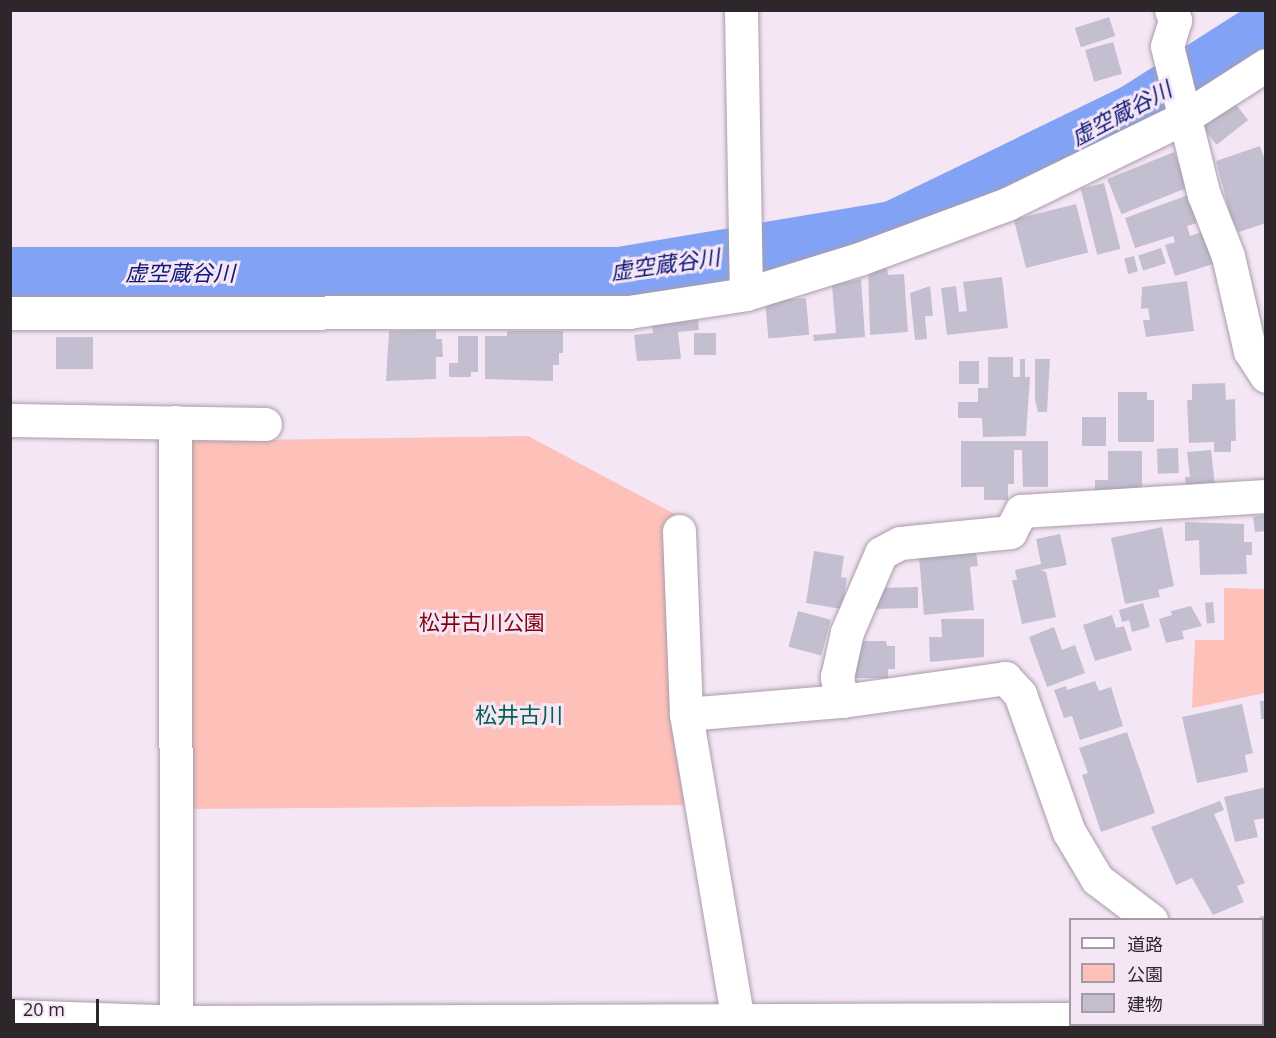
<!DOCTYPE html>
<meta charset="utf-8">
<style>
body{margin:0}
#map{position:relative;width:1276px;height:1038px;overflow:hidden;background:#f5e6f5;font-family:"Open Sans","Noto Sans JP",sans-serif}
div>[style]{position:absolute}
.green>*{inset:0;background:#fdc1ba}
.river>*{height:52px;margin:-26px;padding:0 26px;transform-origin:26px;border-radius:26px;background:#82a3f5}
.building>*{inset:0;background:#c3bfd1;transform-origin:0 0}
.roads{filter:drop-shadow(0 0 2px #aa9caa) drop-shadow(0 0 2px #aa9caa)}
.minor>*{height:33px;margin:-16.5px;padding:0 16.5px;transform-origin:16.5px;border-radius:16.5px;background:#fff}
span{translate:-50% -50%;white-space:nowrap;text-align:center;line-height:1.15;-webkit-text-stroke:6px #f5e6f5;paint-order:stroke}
.park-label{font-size:21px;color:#82000c}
.water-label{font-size:22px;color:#0a1876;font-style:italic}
.neighbourhood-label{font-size:22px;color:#076152}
.frame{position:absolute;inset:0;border:12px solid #2d272c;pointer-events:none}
.legend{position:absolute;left:1069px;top:918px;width:195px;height:108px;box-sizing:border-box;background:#f5e6f5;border:2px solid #a59aa5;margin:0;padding:8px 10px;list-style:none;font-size:18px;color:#2d272c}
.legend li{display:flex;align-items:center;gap:12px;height:30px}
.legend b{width:30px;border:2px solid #a59aa5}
.scale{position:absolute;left:12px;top:999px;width:87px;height:27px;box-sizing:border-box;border:3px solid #2d272c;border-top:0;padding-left:8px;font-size:18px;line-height:21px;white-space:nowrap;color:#2d272c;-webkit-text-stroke:4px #f5e6f5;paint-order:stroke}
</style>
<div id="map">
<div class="green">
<div style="clip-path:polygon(528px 436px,686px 520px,695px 805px,184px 809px,185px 441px)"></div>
<div style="clip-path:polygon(1224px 588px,1265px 589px,1265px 693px,1192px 708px,1195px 640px,1224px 640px)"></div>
</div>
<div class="river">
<div style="left:10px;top:273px;width:610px"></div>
<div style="left:620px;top:273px;width:277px;rotate:-9.6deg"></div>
<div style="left:893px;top:227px;width:268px;rotate:-25.9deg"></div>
<div style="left:1134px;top:110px;width:156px;rotate:-32.5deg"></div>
</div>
<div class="building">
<div style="left:1109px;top:17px;width:20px;height:36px;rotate:72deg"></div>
<div style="left:1113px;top:42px;width:33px;height:29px;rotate:74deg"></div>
<div style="left:1234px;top:102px;width:23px;height:40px;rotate:52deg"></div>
<div style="clip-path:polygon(1260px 146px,1266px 163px,1266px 223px,1239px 232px,1231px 217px,1216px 161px)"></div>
<div style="left:1174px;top:152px;width:38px;height:72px;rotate:68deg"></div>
<div style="left:1104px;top:183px;width:68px;height:24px;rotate:76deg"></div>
<div style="clip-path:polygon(1191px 194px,1200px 222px,1187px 226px,1190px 236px,1203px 232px,1213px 264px,1175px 276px,1165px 245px,1175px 242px,1173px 236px,1135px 248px,1125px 218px)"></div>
<div style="left:1076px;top:204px;width:50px;height:64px;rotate:76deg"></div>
<div style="left:1161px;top:248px;width:16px;height:24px;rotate:72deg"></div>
<div style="left:1134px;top:256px;width:16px;height:10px;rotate:76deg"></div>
<div style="clip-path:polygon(887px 268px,888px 275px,904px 274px,908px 332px,870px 335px,868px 269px)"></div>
<div style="clip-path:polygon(1002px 277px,1008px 328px,947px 335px,941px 288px,956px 286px,959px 312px,967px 311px,963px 282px)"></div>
<div style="clip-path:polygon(861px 279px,865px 337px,814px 341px,813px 335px,836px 333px,832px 285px)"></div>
<div style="clip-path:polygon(1187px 281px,1194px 331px,1146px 337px,1143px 320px,1150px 320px,1148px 308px,1141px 309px,1142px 287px)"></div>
<div style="clip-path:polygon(930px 286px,933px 316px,925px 316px,927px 339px,915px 340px,910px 293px)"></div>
<div style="left:806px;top:298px;width:37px;height:41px;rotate:85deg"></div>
<div style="clip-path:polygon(698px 320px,699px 330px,678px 332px,681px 359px,637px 361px,634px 335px,653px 333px,652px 325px)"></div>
<div style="clip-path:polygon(436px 330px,436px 339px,442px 339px,443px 357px,436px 357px,436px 379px,386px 381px,389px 331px)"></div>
<div style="clip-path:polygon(507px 331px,563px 331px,563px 353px,559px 353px,559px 365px,553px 365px,553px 381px,485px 379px,485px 336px,507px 336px)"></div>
<div style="left:716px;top:333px;width:22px;height:22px;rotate:90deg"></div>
<div style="clip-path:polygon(458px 336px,478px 336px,478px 372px,471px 372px,471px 377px,449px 377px,449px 363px,458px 363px)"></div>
<div style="left:93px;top:337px;width:32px;height:37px;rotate:90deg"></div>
<div style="clip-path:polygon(988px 357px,1013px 357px,1013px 377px,1020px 377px,1020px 359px,1025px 359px,1025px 377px,1030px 377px,1026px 436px,983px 437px,982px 418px,958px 418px,958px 402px,978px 402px,978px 388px,988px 388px)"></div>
<div style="clip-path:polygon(1035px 359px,1050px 359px,1047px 412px,1038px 412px,1035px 400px)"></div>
<div style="left:959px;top:361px;width:20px;height:23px"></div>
<div style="clip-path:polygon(1225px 383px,1226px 400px,1235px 399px,1236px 441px,1231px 441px,1231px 452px,1214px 452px,1214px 442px,1189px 443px,1187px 400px,1192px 400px,1192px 384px)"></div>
<div style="clip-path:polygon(1118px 392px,1147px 392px,1147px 400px,1154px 400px,1154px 442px,1118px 442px)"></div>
<div style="left:1082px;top:417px;width:24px;height:29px"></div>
<div style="clip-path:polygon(961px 441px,1048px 441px,1048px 487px,1023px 487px,1022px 450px,1014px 450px,1014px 484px,1008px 484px,1008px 500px,984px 500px,984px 487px,961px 487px)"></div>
<div style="left:1178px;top:448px;width:25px;height:21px;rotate:88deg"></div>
<div style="clip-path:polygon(1211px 450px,1215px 486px,1186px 489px,1185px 477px,1190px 477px,1187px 452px)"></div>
<div style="clip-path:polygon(1108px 451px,1142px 451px,1142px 494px,1095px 500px,1095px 480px,1108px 480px)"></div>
<div style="clip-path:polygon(1266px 515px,1266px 531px,1255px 532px,1253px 517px)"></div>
<div style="clip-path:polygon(1185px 522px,1244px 524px,1244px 542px,1252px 542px,1252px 555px,1246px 555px,1247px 574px,1200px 575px,1199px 540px,1185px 541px)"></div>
<div style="clip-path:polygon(1162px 527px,1174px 586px,1158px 590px,1160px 597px,1125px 604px,1111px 538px)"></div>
<div style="clip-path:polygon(1060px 534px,1067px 565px,1041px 570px,1046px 572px,1056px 617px,1022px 624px,1012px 580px,1017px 580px,1015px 570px,1041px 564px,1036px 539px)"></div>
<div style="clip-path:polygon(814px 551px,844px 556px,841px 577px,847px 578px,842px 609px,806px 603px)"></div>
<div style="clip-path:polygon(976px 552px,978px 566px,970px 567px,974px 610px,924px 615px,919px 557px)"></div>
<div style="clip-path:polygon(918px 587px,918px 608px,871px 609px,879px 588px)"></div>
<div style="left:1213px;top:602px;width:21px;height:8px;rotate:85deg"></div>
<div style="clip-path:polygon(1143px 603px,1150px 627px,1132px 632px,1129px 620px,1122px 622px,1119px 610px)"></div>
<div style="clip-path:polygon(1191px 606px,1202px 626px,1182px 631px,1184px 639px,1166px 643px,1159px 619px,1172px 615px,1171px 611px)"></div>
<div style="left:798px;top:611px;width:34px;height:37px;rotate:15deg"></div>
<div style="clip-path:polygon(1112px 615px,1116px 628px,1124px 626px,1132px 650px,1095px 661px,1083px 625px)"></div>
<div style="clip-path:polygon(941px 619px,984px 619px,984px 657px,930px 662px,929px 637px,942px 637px)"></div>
<div style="clip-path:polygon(1054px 627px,1062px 650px,1075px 645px,1085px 673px,1047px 687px,1029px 637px)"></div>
<div style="clip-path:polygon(855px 641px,886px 641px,887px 646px,895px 646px,895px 669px,888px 669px,888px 678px,856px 678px)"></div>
<div style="clip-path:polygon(1095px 681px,1099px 691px,1111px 687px,1123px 726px,1080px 740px,1072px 716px,1064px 718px,1054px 690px,1066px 686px,1067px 690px)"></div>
<div style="clip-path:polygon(1260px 701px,1266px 701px,1266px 719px,1261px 719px)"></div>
<div style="clip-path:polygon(1242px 704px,1253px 753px,1245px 755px,1248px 772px,1197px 783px,1182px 717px)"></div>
<div style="clip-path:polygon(1127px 732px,1155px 813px,1101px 832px,1082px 775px,1088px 773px,1079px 748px)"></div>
<div style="clip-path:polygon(1266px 787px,1266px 818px,1254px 820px,1258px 837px,1235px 842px,1224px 797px)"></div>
<div style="clip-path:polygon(1220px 801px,1224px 810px,1214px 814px,1245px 883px,1237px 886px,1244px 902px,1213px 915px,1192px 878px,1176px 885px,1151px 827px)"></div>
<div style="clip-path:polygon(1266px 915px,1266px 960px,1262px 961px,1262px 920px,1259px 917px)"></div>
<div style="clip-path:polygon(1266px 1004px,1266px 1028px,1245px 1028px,1244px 1024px,1262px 1024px)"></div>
<div style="clip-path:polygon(1172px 1024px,1213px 1024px,1213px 1025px,1173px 1028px)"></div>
</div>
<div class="roads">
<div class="minor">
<div style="left:741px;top:10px;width:284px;rotate:89deg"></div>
<div style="left:1171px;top:10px;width:11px;rotate:68deg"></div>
<div style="left:1175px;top:20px;width:27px;rotate:107deg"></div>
<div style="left:1167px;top:46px;width:154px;rotate:76.1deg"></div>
<div style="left:1204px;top:195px;width:66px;rotate:68.5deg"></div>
<div style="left:1228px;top:256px;width:98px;rotate:77deg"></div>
<div style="left:1250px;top:351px;width:30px;rotate:57deg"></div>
<div style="left:10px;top:313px;width:619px;rotate:-0.09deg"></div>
<div style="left:629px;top:312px;width:118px;rotate:-8.7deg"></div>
<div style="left:746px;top:294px;width:121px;rotate:-17.2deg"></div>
<div style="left:862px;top:258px;width:155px;rotate:-20.4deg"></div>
<div style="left:1007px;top:204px;width:198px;rotate:-26deg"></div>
<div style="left:1185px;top:117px;width:96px;rotate:-32.7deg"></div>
<div style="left:10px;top:420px;width:255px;rotate:0.9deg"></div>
<div style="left:175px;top:422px;width:606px;rotate:89.91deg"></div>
<div style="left:679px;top:531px;width:183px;rotate:87.8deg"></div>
<div style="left:686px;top:714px;width:318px;rotate:80.4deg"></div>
<div style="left:842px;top:701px;width:25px;rotate:-102deg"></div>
<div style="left:837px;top:677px;width:46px;rotate:-77.5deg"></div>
<div style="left:847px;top:632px;width:86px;rotate:-66.7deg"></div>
<div style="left:881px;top:553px;width:21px;rotate:-28deg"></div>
<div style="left:900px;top:543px;width:111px;rotate:-5.7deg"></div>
<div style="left:1010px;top:532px;width:24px;rotate:-62deg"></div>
<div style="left:1021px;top:511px;width:245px;rotate:-3.5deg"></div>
<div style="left:686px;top:714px;width:157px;rotate:-4.8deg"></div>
<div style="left:842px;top:701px;width:165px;rotate:-8deg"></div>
<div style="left:1005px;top:678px;width:22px;rotate:47deg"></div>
<div style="left:1020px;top:694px;width:146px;rotate:70.5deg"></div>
<div style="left:1069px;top:832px;width:55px;rotate:59.2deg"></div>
<div style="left:1097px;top:879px;width:68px;rotate:37.2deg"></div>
<div style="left:10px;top:1016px;width:174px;rotate:2deg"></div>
<div style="left:184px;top:1022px;width:886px;rotate:-0.19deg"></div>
</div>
</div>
<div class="park-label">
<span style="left:482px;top:622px">松井古川公園</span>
</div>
<div class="water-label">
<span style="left:1121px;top:113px;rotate:-28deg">虚空蔵谷川</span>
<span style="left:665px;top:264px;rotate:-8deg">虚空蔵谷川</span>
<span style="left:180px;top:273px">虚空蔵谷川</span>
</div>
<div class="neighbourhood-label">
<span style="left:519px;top:715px">松井古川</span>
</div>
<div class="frame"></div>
<ul class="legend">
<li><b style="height:8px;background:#fff"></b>道路</li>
<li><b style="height:16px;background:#fdc1ba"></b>公園</li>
<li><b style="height:16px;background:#c3bfd1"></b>建物</li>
</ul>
<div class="scale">20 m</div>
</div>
